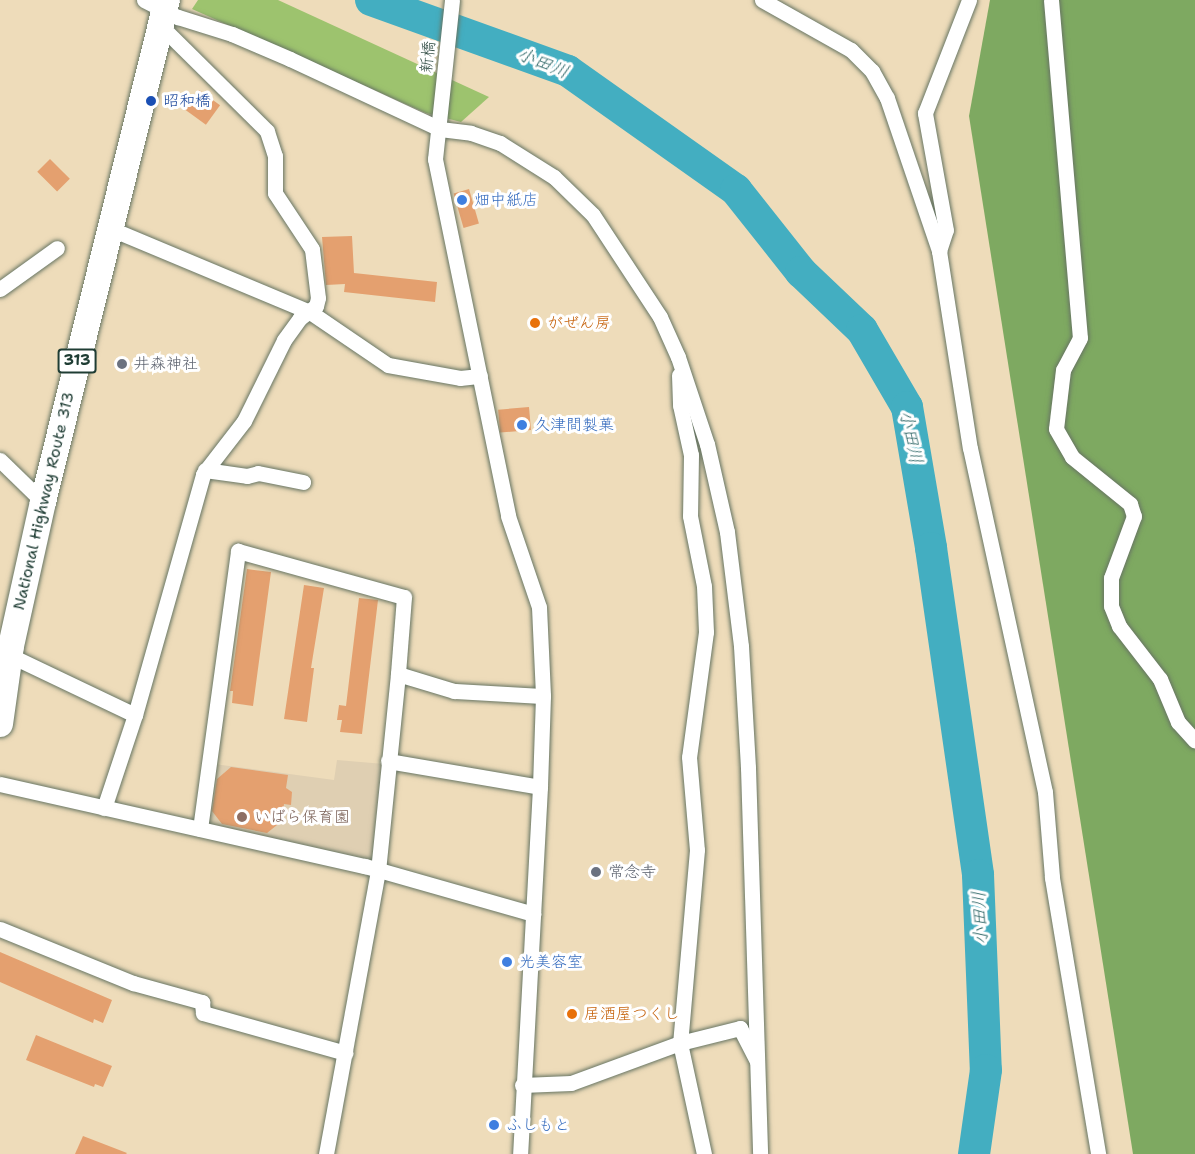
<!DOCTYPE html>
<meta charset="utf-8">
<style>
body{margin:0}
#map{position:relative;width:1195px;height:1154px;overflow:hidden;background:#eedcba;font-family:"Shantell Sans","Klee One",sans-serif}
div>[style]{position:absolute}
.built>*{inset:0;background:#dfcfb2}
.green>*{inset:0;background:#9dc36e}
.forest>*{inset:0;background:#7ea961}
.river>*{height:32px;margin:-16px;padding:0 16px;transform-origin:16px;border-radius:16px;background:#43aec1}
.building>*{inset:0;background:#e4a06f;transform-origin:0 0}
.roads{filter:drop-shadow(0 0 2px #677563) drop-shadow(0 0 2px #677563)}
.minor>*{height:15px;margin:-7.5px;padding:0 7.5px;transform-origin:7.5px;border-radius:7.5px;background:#fff}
.trunk>*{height:26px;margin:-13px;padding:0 13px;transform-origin:13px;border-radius:13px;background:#fff}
.dots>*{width:16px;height:16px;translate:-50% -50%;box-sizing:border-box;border:3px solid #fff;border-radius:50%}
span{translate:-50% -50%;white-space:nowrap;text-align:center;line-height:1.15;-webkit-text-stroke:6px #fff;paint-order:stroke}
.shield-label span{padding:2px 4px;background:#fff;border:2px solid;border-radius:4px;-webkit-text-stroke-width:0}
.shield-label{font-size:15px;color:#1f3d34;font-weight:700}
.street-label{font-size:16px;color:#1f3d34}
.transit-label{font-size:16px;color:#164399}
.left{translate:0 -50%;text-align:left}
.shop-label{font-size:16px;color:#366cbe}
.food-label{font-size:16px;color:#c56008}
.worship-label{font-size:16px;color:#5b616d}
.education-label{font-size:16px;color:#785e54}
.water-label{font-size:18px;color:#2c6565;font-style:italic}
</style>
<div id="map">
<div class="built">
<div style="clip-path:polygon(337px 760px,384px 764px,373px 857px,366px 861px,205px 824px,214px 764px,334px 780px)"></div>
</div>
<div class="green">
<div style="clip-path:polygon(198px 0,278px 0,489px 97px,461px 122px,426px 113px,192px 9px)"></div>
</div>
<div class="forest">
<div style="clip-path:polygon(990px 0,1195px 0,1195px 1154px,1133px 1154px,969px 116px)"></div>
</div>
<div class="river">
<div style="left:371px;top:0;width:209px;rotate:19.8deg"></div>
<div style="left:568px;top:71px;width:206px;rotate:35.3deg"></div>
<div style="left:736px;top:190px;width:105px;rotate:51.6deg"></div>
<div style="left:801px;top:272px;width:84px;rotate:43.6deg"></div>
<div style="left:862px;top:330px;width:89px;rotate:59.7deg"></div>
<div style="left:907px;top:407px;width:143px;rotate:80.3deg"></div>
<div style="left:931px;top:548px;width:330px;rotate:81.8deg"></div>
<div style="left:978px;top:875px;width:195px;rotate:87.7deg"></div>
<div style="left:986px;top:1070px;width:85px;rotate:98.1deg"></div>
</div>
<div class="building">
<div style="left:199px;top:90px;width:26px;height:24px;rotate:36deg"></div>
<div style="left:50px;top:159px;width:28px;height:18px;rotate:45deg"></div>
<div style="left:469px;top:189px;width:36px;height:16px;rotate:74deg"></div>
<div style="clip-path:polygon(352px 236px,354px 273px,437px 282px,435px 302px,344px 292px,345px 284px,326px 285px,322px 237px)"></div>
<div style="left:529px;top:407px;width:23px;height:31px;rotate:85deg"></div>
<div style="clip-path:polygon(247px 569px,271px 572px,253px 706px,232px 703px,233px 691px,230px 691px)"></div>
<div style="clip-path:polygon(304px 585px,324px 588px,311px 668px,314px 668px,307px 722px,284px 719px)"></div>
<div style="clip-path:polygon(359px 598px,378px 600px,362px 734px,340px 732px,342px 720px,337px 720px,339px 705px,346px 706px)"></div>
<div style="clip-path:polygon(231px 767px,288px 775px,286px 788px,292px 792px,291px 805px,284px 804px,282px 821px,267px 833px,222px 824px,212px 811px,217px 779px)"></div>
<div style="clip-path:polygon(0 952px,112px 1000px,103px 1023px,94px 1019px,93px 1023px,0 982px)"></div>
<div style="clip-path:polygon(36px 1035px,112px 1066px,103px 1087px,95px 1084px,94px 1087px,26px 1060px)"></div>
<div style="clip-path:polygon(83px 1136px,127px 1153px,126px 1154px,75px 1154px)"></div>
</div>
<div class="roads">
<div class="minor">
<div style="left:144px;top:0;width:38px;rotate:27deg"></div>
<div style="left:178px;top:17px;width:57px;rotate:17.5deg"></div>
<div style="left:232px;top:34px;width:63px;rotate:23.3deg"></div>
<div style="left:290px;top:59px;width:166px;rotate:25deg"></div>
<div style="left:440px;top:129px;width:31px;rotate:7deg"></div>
<div style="left:471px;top:133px;width:31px;rotate:19deg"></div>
<div style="left:500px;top:143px;width:64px;rotate:32.2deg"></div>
<div style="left:554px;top:177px;width:54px;rotate:44.3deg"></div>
<div style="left:593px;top:215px;width:122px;rotate:56.7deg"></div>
<div style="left:660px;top:317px;width:44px;rotate:65.8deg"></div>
<div style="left:678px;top:357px;width:92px;rotate:71.6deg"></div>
<div style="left:707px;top:444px;width:90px;rotate:77.2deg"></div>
<div style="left:727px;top:532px;width:115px;rotate:83deg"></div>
<div style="left:741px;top:646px;width:122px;rotate:86.7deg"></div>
<div style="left:748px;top:768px;width:386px;rotate:88.2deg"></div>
<div style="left:452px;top:0;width:160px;rotate:96.1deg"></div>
<div style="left:435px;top:159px;width:364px;rotate:78.4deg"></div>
<div style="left:508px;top:516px;width:96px;rotate:71.2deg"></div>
<div style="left:539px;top:607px;width:89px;rotate:87.4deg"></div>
<div style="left:543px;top:696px;width:91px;rotate:91.9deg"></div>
<div style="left:540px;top:787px;width:368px;rotate:93.1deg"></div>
<div style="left:762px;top:0;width:102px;rotate:29.3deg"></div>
<div style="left:851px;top:50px;width:30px;rotate:45deg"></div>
<div style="left:872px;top:71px;width:31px;rotate:61deg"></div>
<div style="left:887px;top:98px;width:162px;rotate:71.2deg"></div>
<div style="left:939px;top:251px;width:199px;rotate:81.1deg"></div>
<div style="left:970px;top:448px;width:352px;rotate:77.7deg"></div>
<div style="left:1045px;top:792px;width:86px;rotate:85.3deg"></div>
<div style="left:1052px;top:878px;width:280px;rotate:80.5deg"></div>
<div style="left:1051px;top:0;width:339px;rotate:85.1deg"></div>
<div style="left:1080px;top:338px;width:36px;rotate:118deg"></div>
<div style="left:1063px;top:370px;width:59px;rotate:96.8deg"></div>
<div style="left:1056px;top:429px;width:32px;rotate:60deg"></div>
<div style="left:1072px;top:457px;width:75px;rotate:39deg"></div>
<div style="left:1130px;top:504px;width:13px;rotate:72deg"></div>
<div style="left:1134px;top:516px;width:66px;rotate:110.4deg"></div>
<div style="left:1111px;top:578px;width:28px;rotate:90deg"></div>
<div style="left:1111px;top:606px;width:22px;rotate:68deg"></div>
<div style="left:1119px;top:626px;width:67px;rotate:52.3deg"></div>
<div style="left:1160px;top:679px;width:47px;rotate:67.3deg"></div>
<div style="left:1178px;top:722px;width:25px;rotate:48deg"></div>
<div style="left:109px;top:228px;width:218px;rotate:22.7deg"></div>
<div style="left:310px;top:312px;width:94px;rotate:34.2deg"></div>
<div style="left:388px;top:365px;width:73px;rotate:10.2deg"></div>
<div style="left:460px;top:378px;width:20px;rotate:-6deg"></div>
<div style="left:939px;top:251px;width:22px;rotate:-72deg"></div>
<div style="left:946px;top:230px;width:119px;rotate:-100.2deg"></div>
<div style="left:925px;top:113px;width:121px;rotate:-68.7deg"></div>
<div style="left:0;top:289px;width:70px;rotate:-35.7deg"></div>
<div style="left:679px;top:375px;width:30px;rotate:88deg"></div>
<div style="left:680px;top:405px;width:51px;rotate:77.6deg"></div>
<div style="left:691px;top:455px;width:61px;rotate:90.9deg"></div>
<div style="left:690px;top:516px;width:71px;rotate:78.7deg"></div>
<div style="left:704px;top:586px;width:46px;rotate:87.5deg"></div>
<div style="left:706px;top:632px;width:126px;rotate:97.7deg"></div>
<div style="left:689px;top:757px;width:93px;rotate:85.1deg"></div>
<div style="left:697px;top:850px;width:194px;rotate:95deg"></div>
<div style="left:680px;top:1043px;width:114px;rotate:77.8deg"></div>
<div style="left:0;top:460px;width:60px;rotate:44.3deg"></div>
<div style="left:205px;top:470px;width:42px;rotate:8.1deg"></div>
<div style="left:247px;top:476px;width:11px;rotate:-15deg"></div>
<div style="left:258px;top:473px;width:46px;rotate:11.3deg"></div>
<div style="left:5px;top:653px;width:144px;rotate:25.5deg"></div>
<div style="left:388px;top:761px;width:154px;rotate:9.7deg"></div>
<div style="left:0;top:784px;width:374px;rotate:12.7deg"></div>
<div style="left:365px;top:866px;width:175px;rotate:15.9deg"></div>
<div style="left:104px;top:808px;width:98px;rotate:-71.6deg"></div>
<div style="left:135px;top:715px;width:250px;rotate:-74.2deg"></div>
<div style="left:203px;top:474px;width:67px;rotate:-52.3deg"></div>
<div style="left:244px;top:421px;width:90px;rotate:-63.7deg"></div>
<div style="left:284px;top:340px;width:27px;rotate:-54deg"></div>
<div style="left:300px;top:318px;width:20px;rotate:-37deg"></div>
<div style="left:316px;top:306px;width:8px;rotate:-76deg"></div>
<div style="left:318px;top:298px;width:49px;rotate:-97deg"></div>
<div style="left:312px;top:249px;width:67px;rotate:-123.5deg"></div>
<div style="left:275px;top:193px;width:37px;rotate:-90deg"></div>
<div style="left:275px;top:156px;width:26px;rotate:-108deg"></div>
<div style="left:267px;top:131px;width:152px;rotate:-135.3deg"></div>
<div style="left:200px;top:829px;width:281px;rotate:-82.2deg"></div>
<div style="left:238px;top:551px;width:172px;rotate:15.5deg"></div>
<div style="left:404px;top:597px;width:77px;rotate:94.5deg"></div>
<div style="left:0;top:929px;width:144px;rotate:22.1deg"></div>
<div style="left:133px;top:983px;width:72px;rotate:15.4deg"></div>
<div style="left:202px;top:1002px;width:11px;rotate:85deg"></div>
<div style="left:203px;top:1013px;width:148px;rotate:15.7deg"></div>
<div style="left:522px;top:1085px;width:49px;rotate:-2.3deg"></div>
<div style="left:571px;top:1083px;width:116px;rotate:-20.2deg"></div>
<div style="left:680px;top:1043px;width:62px;rotate:-14deg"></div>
<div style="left:740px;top:1028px;width:37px;rotate:63deg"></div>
<div style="left:326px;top:1154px;width:288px;rotate:-79.6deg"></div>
<div style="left:378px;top:871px;width:198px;rotate:-84.2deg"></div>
<div style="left:398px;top:674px;width:59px;rotate:16.9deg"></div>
<div style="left:454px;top:691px;width:89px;rotate:3.2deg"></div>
</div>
<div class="trunk">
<div style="left:0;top:724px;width:79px;rotate:-82deg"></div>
<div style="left:11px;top:646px;width:148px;rotate:-77.5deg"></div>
<div style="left:43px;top:502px;width:517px;rotate:-76.13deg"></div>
</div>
</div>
<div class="dots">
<div style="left:151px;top:101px;background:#1a4fb4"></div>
<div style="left:462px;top:200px;background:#3f7fe0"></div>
<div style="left:535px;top:323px;background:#e8710a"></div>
<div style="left:122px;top:364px;background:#6b7280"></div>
<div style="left:522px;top:425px;background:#3f7fe0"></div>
<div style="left:242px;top:817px;background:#8d6e63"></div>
<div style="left:596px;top:872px;background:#6b7280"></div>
<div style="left:507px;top:962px;background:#3f7fe0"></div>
<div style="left:572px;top:1014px;background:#e8710a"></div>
<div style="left:494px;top:1125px;background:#3f7fe0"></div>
</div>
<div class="shield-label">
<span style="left:77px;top:361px">313</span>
</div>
<div class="street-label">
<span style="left:428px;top:57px;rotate:-84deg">新橋</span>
<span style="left:44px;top:501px;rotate:-77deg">National Highway Route 313</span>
</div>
<div class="transit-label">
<span class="left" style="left:163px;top:101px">昭和橋</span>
</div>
<div class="shop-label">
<span class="left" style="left:474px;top:200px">畑中紙店</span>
<span class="left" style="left:534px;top:425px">久津間製菓</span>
<span class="left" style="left:519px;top:962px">光美容室</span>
<span class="left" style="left:506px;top:1125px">ふしもと</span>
</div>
<div class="food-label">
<span class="left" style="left:547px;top:323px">がぜん房</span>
<span class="left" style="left:584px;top:1014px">居酒屋つくし</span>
</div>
<div class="worship-label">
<span class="left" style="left:134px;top:364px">井森神社</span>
<span class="left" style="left:608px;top:872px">常念寺</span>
</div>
<div class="education-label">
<span class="left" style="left:254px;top:817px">いばら保育園</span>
</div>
<div class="water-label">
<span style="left:543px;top:63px;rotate:22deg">小田川</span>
<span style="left:911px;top:437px;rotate:78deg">小田川</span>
<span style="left:980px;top:918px;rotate:-93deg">小田川</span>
</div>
</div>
